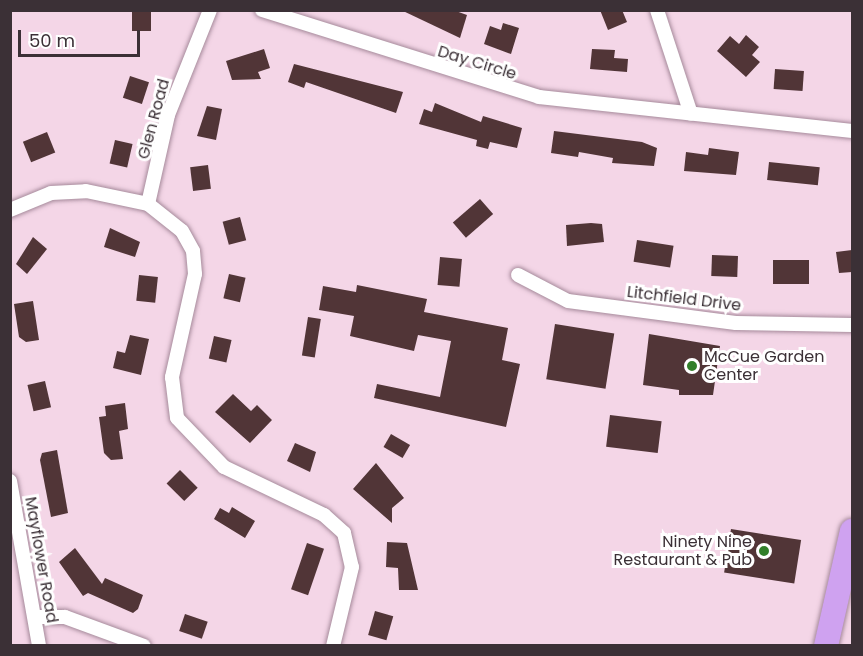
<!DOCTYPE html>
<style>
body{margin:0}
#map{position:relative;width:863px;height:656px;overflow:hidden;background:#f4d6e7;font-family:Poppins,sans-serif}
div>[style]{position:absolute}
.building>*{inset:0;background:#513537;transform-origin:0 0}
.roads{filter:drop-shadow(0 0 2px #a68a9b) drop-shadow(0 0 2px #a68a9b)}
.street>*{height:14px;margin:-7px;padding:0 7px;transform-origin:7px;border-radius:7px;background:#fff}
.highway>*{height:24px;margin:-12px;padding:0 12px;transform-origin:12px;border-radius:12px;background:#cfa2f0}
.dots>*{width:16px;height:16px;translate:-50% -50%;box-sizing:border-box;border:3px solid #fff;border-radius:50%}
span{translate:-50% -50%;white-space:nowrap;text-align:center;line-height:1.15;-webkit-text-stroke:6px #fff;paint-order:stroke}
.street-label{font-size:16px;color:#3b3036}
.poi-label{font-size:16px;color:#3b3036}
.left{translate:0 -50%;text-align:left}
.right{translate:-100% -50%;text-align:right}
.frame{position:absolute;inset:0;border:12px solid #3b3036;pointer-events:none}
.scale{position:absolute;left:18px;top:30px;width:122px;height:27px;box-sizing:border-box;border:3px solid #3b3036;border-top:0;padding-left:8px;font-size:18px;line-height:21px;white-space:nowrap;color:#3b3036;-webkit-text-stroke:4px #fff;paint-order:stroke}
</style>
<div id="map">
<div class="building">
<div style="left:132px;top:10px;width:19px;height:21px"></div>
<div style="clip-path:polygon(401px 10px,453px 10px,467px 15px,460px 38px)"></div>
<div style="clip-path:polygon(600px 10px,622px 10px,627px 22px,608px 30px)"></div>
<div style="clip-path:polygon(503px 23px,519px 28px,511px 54px,484px 44px,490px 26px,501px 30px)"></div>
<div style="clip-path:polygon(746px 35px,759px 47px,752px 55px,760px 62px,746px 77px,717px 51px,730px 36px,739px 44px)"></div>
<div style="clip-path:polygon(264px 49px,270px 68px,258px 72px,261px 79px,232px 80px,226px 61px)"></div>
<div style="clip-path:polygon(592px 49px,615px 50px,614px 58px,628px 59px,627px 72px,590px 69px)"></div>
<div style="clip-path:polygon(294px 64px,403px 92px,396px 113px,306px 82px,304px 88px,288px 82px)"></div>
<div style="left:775px;top:69px;width:29px;height:20px;rotate:4deg"></div>
<div style="left:130px;top:76px;width:20px;height:23px;rotate:18deg"></div>
<div style="clip-path:polygon(435px 103px,481px 122px,483px 116px,522px 128px,517px 148px,490px 142px,488px 149px,476px 146px,477px 140px,419px 124px,424px 109px,432px 112px)"></div>
<div style="clip-path:polygon(207px 106px,222px 109px,216px 140px,197px 136px)"></div>
<div style="clip-path:polygon(554px 131px,642px 142px,657px 148px,654px 166px,612px 163px,613px 158px,579px 152px,578px 157px,551px 153px)"></div>
<div style="left:47px;top:132px;width:22px;height:26px;rotate:68deg"></div>
<div style="left:115px;top:140px;width:18px;height:24px;rotate:13deg"></div>
<div style="clip-path:polygon(709px 148px,739px 152px,736px 175px,684px 171px,686px 152px,708px 155px)"></div>
<div style="left:769px;top:162px;width:51px;height:18px;rotate:6deg"></div>
<div style="left:208px;top:165px;width:24px;height:18px;rotate:83deg"></div>
<div style="left:480px;top:199px;width:20px;height:36px;rotate:49deg"></div>
<div style="left:240px;top:217px;width:24px;height:18px;rotate:75deg"></div>
<div style="clip-path:polygon(591px 223px,602px 224px,604px 242px,567px 246px,566px 225px)"></div>
<div style="clip-path:polygon(110px 228px,140px 242px,135px 257px,104px 247px)"></div>
<div style="clip-path:polygon(33px 237px,47px 249px,27px 274px,16px 264px)"></div>
<div style="left:637px;top:240px;width:37px;height:22px;rotate:9deg"></div>
<div style="clip-path:polygon(852px 250px,852px 272px,839px 273px,836px 252px)"></div>
<div style="left:712px;top:255px;width:26px;height:21px;rotate:2deg"></div>
<div style="left:440px;top:257px;width:22px;height:28px;rotate:5deg"></div>
<div style="left:773px;top:260px;width:36px;height:24px"></div>
<div style="left:229px;top:274px;width:17px;height:25px;rotate:13deg"></div>
<div style="left:139px;top:275px;width:19px;height:26px;rotate:6deg"></div>
<div style="clip-path:polygon(357px 285px,427px 299px,424px 312px,508px 328px,502px 360px,520px 364px,506px 427px,374px 398px,377px 384px,440px 397px,451px 341px,418px 335px,414px 351px,350px 336px,354px 316px,319px 310px,323px 286px,356px 292px)"></div>
<div style="clip-path:polygon(33px 301px,39px 340px,26px 342px,19px 337px,14px 304px)"></div>
<div style="left:308px;top:317px;width:13px;height:39px;rotate:9deg"></div>
<div style="left:555px;top:324px;width:60px;height:56px;rotate:9deg"></div>
<div style="clip-path:polygon(649px 334px,720px 346px,713px 395px,679px 395px,679px 390px,643px 385px)"></div>
<div style="clip-path:polygon(130px 335px,149px 339px,141px 375px,113px 368px,117px 351px,125px 353px)"></div>
<div style="left:214px;top:336px;width:18px;height:23px;rotate:13deg"></div>
<div style="left:45px;top:381px;width:27px;height:18px;rotate:77deg"></div>
<div style="clip-path:polygon(233px 394px,251px 411px,257px 405px,272px 420px,250px 443px,215px 412px)"></div>
<div style="clip-path:polygon(125px 403px,128px 429px,119px 431px,123px 459px,111px 460px,104px 453px,99px 417px,106px 416px,105px 406px)"></div>
<div style="left:610px;top:415px;width:52px;height:32px;rotate:7deg"></div>
<div style="left:391px;top:434px;width:22px;height:15px;rotate:30deg"></div>
<div style="clip-path:polygon(295px 443px,316px 452px,310px 472px,287px 461px)"></div>
<div style="clip-path:polygon(57px 450px,68px 513px,51px 517px,40px 460px,42px 453px)"></div>
<div style="clip-path:polygon(376px 463px,404px 498px,392px 508px,392px 523px,353px 489px)"></div>
<div style="left:180px;top:470px;width:25px;height:19px;rotate:45deg"></div>
<div style="clip-path:polygon(232px 507px,255px 521px,245px 538px,214px 519px,220px 508px,229px 513px)"></div>
<div style="left:731px;top:529px;width:71px;height:44px;rotate:9deg"></div>
<div style="clip-path:polygon(387px 542px,407px 543px,418px 590px,399px 590px,398px 568px,386px 567px)"></div>
<div style="left:307px;top:543px;width:18px;height:49px;rotate:19deg"></div>
<div style="clip-path:polygon(75px 548px,102px 584px,105px 578px,143px 595px,138px 609px,133px 613px,88px 593px,83px 596px,59px 562px)"></div>
<div style="left:375px;top:611px;width:19px;height:25px;rotate:16deg"></div>
<div style="left:185px;top:614px;width:24px;height:18px;rotate:19deg"></div>
</div>
<div class="roads">
<div class="street">
<div style="left:262px;top:10px;width:290px;rotate:17.4deg"></div>
<div style="left:539px;top:97px;width:315px;rotate:6.2deg"></div>
<div style="left:657px;top:10px;width:109px;rotate:71.9deg"></div>
<div style="left:148px;top:204px;width:91px;rotate:-77.3deg"></div>
<div style="left:168px;top:115px;width:113px;rotate:-68.2deg"></div>
<div style="left:10px;top:210px;width:44px;rotate:-22.5deg"></div>
<div style="left:51px;top:193px;width:35px;rotate:-3deg"></div>
<div style="left:86px;top:191px;width:63px;rotate:11.8deg"></div>
<div style="left:148px;top:204px;width:43px;rotate:38.5deg"></div>
<div style="left:182px;top:231px;width:23px;rotate:61deg"></div>
<div style="left:193px;top:251px;width:23px;rotate:85deg"></div>
<div style="left:195px;top:274px;width:106px;rotate:102.6deg"></div>
<div style="left:172px;top:377px;width:41px;rotate:83deg"></div>
<div style="left:177px;top:418px;width:68px;rotate:46.2deg"></div>
<div style="left:224px;top:467px;width:111px;rotate:25.6deg"></div>
<div style="left:324px;top:515px;width:27px;rotate:42deg"></div>
<div style="left:344px;top:533px;width:35px;rotate:77deg"></div>
<div style="left:352px;top:567px;width:81px;rotate:103.5deg"></div>
<div style="left:518px;top:275px;width:56px;rotate:27.5deg"></div>
<div style="left:568px;top:301px;width:169px;rotate:7.5deg"></div>
<div style="left:736px;top:323px;width:116px;rotate:1deg"></div>
<div style="left:10px;top:481px;width:168px;rotate:80deg"></div>
<div style="left:35px;top:617px;width:30px"></div>
<div style="left:65px;top:617px;width:84px;rotate:20.2deg"></div>
</div>
<div class="highway">
<div style="left:826px;top:646px;width:118px;rotate:-77.3deg"></div>
</div>
</div>
<div class="dots">
<div style="left:692px;top:366px;background:#317f29"></div>
<div style="left:764px;top:551px;background:#317f29"></div>
</div>
<div class="street-label">
<span style="left:477px;top:63px;rotate:17deg">Day Circle</span>
<span style="left:154px;top:119px;rotate:-75deg">Glen Road</span>
<span style="left:684px;top:299px;rotate:7deg">Litchfield Drive</span>
<span style="left:41px;top:560px;rotate:80deg">Mayflower Road</span>
</div>
<div class="poi-label">
<span class="left" style="left:704px;top:366px">McCue Garden<br>Center</span>
<span class="right" style="left:752px;top:551px">Ninety Nine<br>Restaurant &amp; Pub</span>
</div>
<div class="frame"></div>
<div class="scale">50 m</div>
</div>
